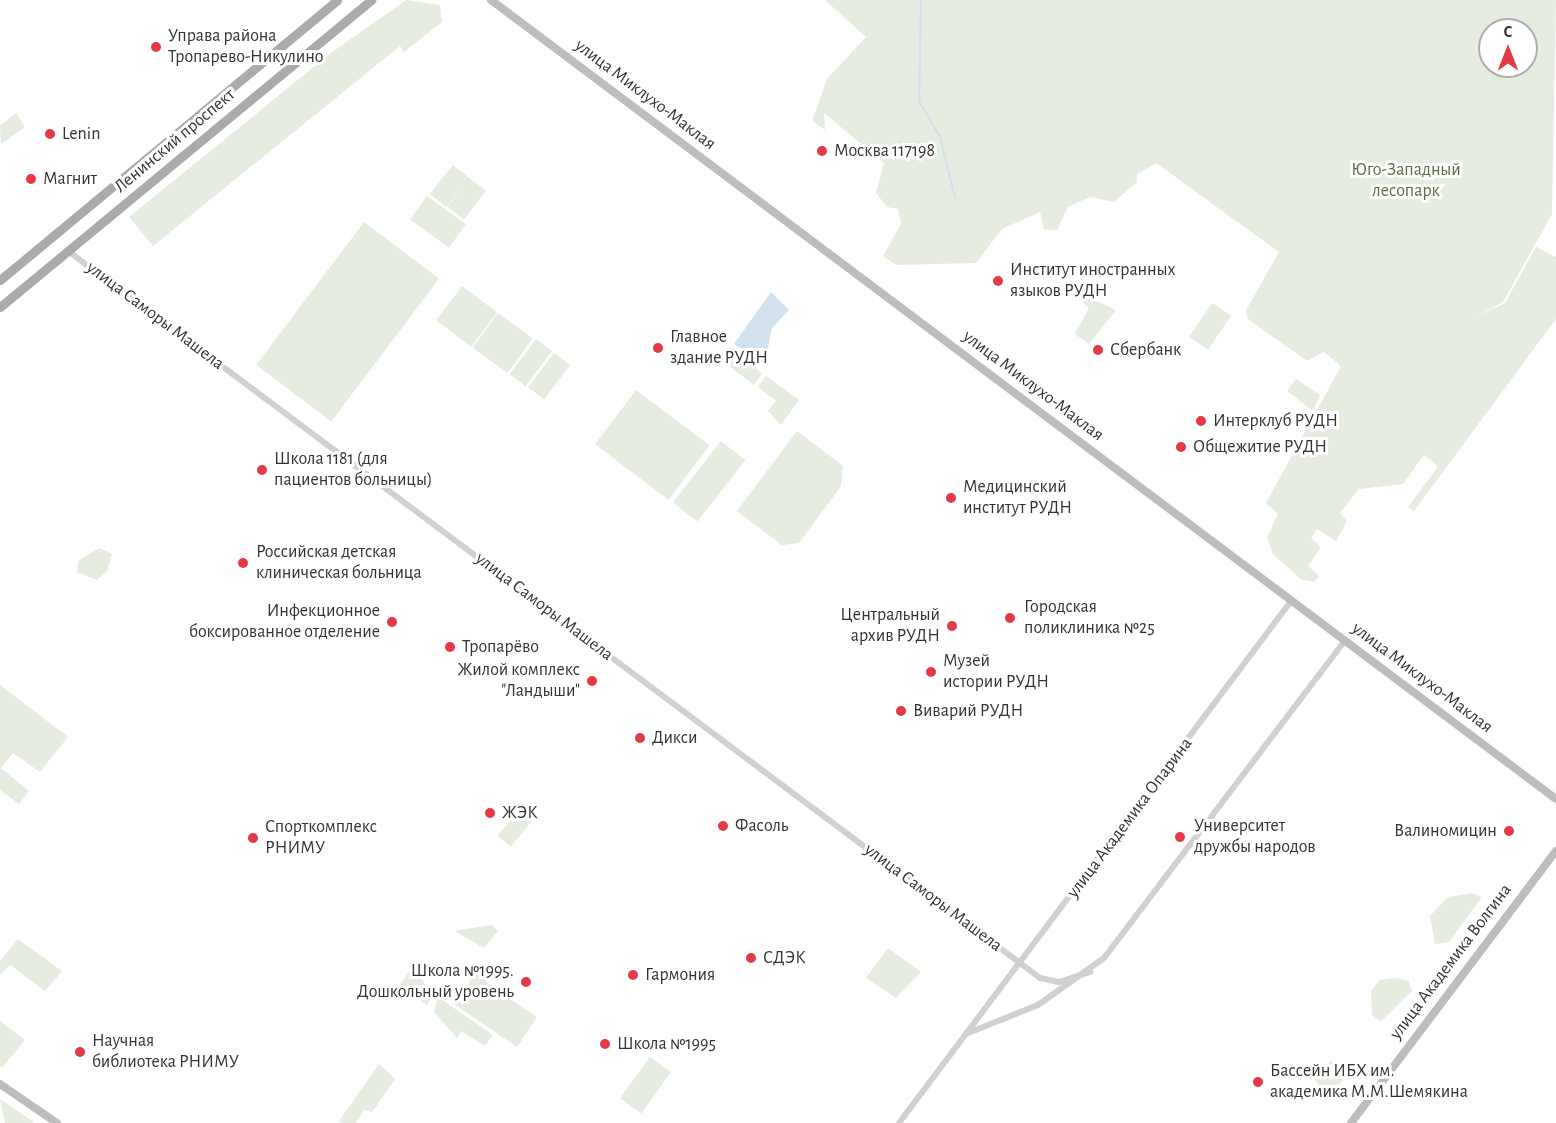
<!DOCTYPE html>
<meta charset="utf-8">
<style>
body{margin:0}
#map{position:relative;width:1556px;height:1123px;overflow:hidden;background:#fff;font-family:"Alegreya Sans",sans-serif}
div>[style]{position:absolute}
.green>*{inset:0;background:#e6ecdf;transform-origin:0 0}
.water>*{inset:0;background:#cfe2ee}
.stream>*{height:2px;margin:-1px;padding:0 1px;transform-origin:1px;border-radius:1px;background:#cfe2ee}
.street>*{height:6px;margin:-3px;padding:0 3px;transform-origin:3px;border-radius:3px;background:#d0d0d0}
.secondary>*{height:8px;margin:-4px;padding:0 4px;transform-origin:4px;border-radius:4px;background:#bdbdbd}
.primary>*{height:9px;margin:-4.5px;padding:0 4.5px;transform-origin:4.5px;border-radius:4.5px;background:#ababab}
.dots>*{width:16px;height:16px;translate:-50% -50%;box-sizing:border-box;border:3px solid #fff;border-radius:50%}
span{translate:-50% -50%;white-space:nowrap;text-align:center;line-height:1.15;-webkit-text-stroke:6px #fff;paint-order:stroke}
.poi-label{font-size:18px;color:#333}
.left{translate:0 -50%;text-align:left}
.right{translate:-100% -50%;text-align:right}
.street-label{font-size:18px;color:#333}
.park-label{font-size:18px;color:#56703f}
.north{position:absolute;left:1478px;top:18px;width:60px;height:60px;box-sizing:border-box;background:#fff;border:2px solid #adadad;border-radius:50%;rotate:0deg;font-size:16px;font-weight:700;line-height:24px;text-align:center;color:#333}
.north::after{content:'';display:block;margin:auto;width:21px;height:27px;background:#e63946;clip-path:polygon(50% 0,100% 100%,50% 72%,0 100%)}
</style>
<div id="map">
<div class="green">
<div style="clip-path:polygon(406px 0,440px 5px,442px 22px,404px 52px,400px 46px,153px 246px,129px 217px,331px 53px)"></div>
<div style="clip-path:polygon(evenodd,825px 0,1556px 0,1552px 214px,1503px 302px,1475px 317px,1505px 303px,1536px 247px,1556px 257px,1556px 319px,1414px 511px,1408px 507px,1438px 467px,1424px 455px,1403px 484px,1359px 489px,1340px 513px,1347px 521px,1336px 541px,1317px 529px,1311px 538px,1321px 547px,1308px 566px,1319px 576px,1314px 582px,1301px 579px,1273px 554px,1267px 538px,1278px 514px,1266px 503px,1341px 366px,1324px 352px,1307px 361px,1248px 319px,1246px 310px,1279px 252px,1156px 163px,1137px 174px,1137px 182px,1114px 202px,1090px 197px,1068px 207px,1057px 230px,1044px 229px,1040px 212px,1002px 229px,976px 263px,896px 265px,883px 256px,901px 224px,898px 209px,887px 207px,876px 193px,884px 163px,824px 113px,825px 130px,812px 121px,827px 79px,866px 37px,825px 0,1490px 30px,1526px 30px,1526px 66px,1490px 66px,1490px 30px)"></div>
<div style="clip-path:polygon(16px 113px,25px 127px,1px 144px,0 126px)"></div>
<div style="left:453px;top:165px;width:21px;height:37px;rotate:39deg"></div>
<div style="left:469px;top:178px;width:21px;height:36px;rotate:37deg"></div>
<div style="left:427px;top:196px;width:48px;height:29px;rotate:36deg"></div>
<div style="left:364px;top:222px;width:94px;height:179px;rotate:37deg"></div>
<div style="left:462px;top:286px;width:44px;height:43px;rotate:37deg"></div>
<div style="clip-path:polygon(1088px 297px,1116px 310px,1089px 344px,1075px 334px,1089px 308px,1082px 302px)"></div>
<div style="left:1212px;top:303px;width:23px;height:41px;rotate:34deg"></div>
<div style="left:498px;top:313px;width:43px;height:43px;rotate:36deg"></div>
<div style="left:536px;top:339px;width:20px;height:44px;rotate:37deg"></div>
<div style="left:731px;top:350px;width:39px;height:14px;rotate:37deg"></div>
<div style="left:554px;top:353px;width:20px;height:43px;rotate:37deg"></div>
<div style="clip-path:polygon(766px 376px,799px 400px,781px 425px,768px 411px,776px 401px,758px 387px)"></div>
<div style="clip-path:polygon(1296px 379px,1320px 395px,1313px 411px,1287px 391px)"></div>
<div style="left:636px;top:390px;width:92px;height:68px;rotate:37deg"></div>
<div style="clip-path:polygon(797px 431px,843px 466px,841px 486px,799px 543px,782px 545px,737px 511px)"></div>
<div style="left:721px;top:441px;width:31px;height:78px;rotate:38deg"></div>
<div style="clip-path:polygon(99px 548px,112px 554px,107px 571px,97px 580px,77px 572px,78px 561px)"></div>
<div style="clip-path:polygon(0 685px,68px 737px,40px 772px,13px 753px,1px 768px,29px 791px,19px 804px,0 790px)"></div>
<div style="left:520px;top:809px;width:17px;height:35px;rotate:40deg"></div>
<div style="clip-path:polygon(1472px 893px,1482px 897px,1449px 942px,1435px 944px,1430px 916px,1448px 897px)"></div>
<div style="clip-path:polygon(492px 925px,498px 931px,484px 948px,454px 931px)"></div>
<div style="clip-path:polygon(18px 939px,62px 971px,45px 991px,10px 965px,0 975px,0 961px)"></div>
<div style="clip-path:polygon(888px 948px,921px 972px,896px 998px,866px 978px)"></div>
<div style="clip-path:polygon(417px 961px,427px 968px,420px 977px,433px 995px,427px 1005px,399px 986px)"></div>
<div style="clip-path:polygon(478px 970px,489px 985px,537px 1017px,517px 1047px,454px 1004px)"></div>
<div style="clip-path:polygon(1395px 978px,1409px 981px,1412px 991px,1381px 1021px,1372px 1015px,1371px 991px,1380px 980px)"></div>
<div style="clip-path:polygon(438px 997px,493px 1035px,485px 1046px,461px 1031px,457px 1038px,434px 1012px)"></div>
<div style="clip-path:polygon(0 1021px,25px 1040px,2px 1068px,0 1066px)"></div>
<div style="left:650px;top:1057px;width:26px;height:51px;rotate:36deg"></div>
<div style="clip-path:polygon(1331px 1061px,1356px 1063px,1327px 1101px,1314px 1077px)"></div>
<div style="clip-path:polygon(379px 1064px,395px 1079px,372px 1112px,364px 1110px,356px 1123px,343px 1123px,339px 1121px)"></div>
<div style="clip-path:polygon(0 1099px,35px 1123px,5px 1123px)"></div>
</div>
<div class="water">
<div style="clip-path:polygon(771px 292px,789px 310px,772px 328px,767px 353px,752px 356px,734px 344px)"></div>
</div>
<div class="stream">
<div style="left:921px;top:0;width:101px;rotate:91.1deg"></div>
<div style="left:919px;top:101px;width:42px;rotate:59.7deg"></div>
<div style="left:940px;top:137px;width:63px;rotate:76.2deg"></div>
</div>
<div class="street">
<div style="left:68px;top:251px;width:1214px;rotate:36.79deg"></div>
<div style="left:1040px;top:978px;width:19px;rotate:12deg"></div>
<div style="left:1059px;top:982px;width:33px;rotate:-18deg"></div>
<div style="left:968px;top:1033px;width:75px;rotate:-21.8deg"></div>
<div style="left:1038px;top:1005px;width:81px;rotate:-35.5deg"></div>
<div style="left:1104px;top:958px;width:398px;rotate:-52.8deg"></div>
<div style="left:899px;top:1123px;width:653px;rotate:-53.09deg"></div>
</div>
<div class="secondary">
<div style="left:491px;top:0;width:1331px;rotate:36.88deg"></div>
<div style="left:0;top:1084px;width:69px;rotate:34.4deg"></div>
<div style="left:1351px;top:1123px;width:341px;rotate:-53deg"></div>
</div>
<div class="primary">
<div style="left:0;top:280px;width:438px;rotate:-39.7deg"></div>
<div style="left:0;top:307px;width:482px;rotate:-39.6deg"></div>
</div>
<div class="dots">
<div style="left:156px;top:47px;background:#e63946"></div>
<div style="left:50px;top:134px;background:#e63946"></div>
<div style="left:822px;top:151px;background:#e63946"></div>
<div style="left:31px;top:179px;background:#e63946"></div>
<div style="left:998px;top:281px;background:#e63946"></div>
<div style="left:658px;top:348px;background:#e63946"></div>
<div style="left:1098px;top:350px;background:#e63946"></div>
<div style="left:1201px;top:421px;background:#e63946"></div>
<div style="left:1181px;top:447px;background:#e63946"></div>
<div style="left:262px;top:470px;background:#e63946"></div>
<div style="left:951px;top:498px;background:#e63946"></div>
<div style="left:243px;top:563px;background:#e63946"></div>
<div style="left:1010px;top:618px;background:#e63946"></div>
<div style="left:392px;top:622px;background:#e63946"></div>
<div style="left:952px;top:626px;background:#e63946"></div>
<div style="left:450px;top:647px;background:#e63946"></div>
<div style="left:931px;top:672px;background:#e63946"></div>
<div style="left:592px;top:681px;background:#e63946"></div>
<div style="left:901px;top:711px;background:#e63946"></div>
<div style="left:640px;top:738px;background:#e63946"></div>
<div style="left:490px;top:813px;background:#e63946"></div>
<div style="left:723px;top:826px;background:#e63946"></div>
<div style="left:1509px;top:831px;background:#e63946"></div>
<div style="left:1180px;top:837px;background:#e63946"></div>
<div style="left:253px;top:838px;background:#e63946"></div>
<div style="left:751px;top:958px;background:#e63946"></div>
<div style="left:633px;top:975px;background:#e63946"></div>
<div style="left:526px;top:982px;background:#e63946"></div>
<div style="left:605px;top:1044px;background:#e63946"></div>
<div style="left:80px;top:1052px;background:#e63946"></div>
<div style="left:1258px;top:1082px;background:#e63946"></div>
</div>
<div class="poi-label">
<span class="left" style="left:168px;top:47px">Управа района<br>Тропарево-Никулино</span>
<span class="left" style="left:62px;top:134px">Lenin</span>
<span class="left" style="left:834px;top:151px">Москва 117198</span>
<span class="left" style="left:43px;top:179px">Магнит</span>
<span class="left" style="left:1010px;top:281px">Институт иностранных<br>языков РУДН</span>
<span class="left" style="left:670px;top:348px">Главное<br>здание РУДН</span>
<span class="left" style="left:1110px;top:350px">Сбербанк</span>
<span class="left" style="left:1213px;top:421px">Интерклуб РУДН</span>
<span class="left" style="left:1193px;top:447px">Общежитие РУДН</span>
<span class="left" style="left:274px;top:470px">Школа 1181 (для<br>пациентов больницы)</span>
<span class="left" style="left:963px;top:498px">Медицинский<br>институт РУДН</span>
<span class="left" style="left:256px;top:563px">Российская детская<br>клиническая больница</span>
<span class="left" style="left:1024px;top:618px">Городская<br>поликлиника №25</span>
<span class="right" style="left:380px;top:622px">Инфекционное<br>боксированное отделение</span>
<span class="right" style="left:940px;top:626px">Центральный<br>архив РУДН</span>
<span class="left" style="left:462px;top:647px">Тропарёво</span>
<span class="left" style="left:943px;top:672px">Музей<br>истории РУДН</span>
<span class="right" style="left:580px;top:681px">Жилой комплекс<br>"Ландыши"</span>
<span class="left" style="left:913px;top:711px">Виварий РУДН</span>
<span class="left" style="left:652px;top:738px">Дикси</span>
<span class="left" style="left:502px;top:813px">ЖЭК</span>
<span class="left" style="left:735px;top:826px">Фасоль</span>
<span class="left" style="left:1194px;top:837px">Университет<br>дружбы народов</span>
<span class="left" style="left:265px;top:838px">Спорткомплекс<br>РНИМУ</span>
<span class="right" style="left:1497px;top:831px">Валиномицин</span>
<span class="left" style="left:763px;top:958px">СДЭК</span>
<span class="right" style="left:514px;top:982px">Школа №1995.<br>Дошкольный уровень</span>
<span class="left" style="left:645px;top:975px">Гармония</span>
<span class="left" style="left:92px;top:1052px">Научная<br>библиотека РНИМУ</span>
<span class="left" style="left:617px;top:1044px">Школа №1995</span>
<span class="left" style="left:1270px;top:1082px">Бассейн ИБХ им.<br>академика М.М.Шемякина</span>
</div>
<div class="street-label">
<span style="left:645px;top:95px;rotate:37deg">улица Миклухо-Маклая</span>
<span style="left:175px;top:141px;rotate:-40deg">Ленинский проспект</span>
<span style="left:155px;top:316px;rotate:37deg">улица Саморы Машела</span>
<span style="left:1033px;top:386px;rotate:37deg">улица Миклухо-Маклая</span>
<span style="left:544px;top:607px;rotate:37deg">улица Саморы Машела</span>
<span style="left:1422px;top:678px;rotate:37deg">улица Миклухо-Маклая</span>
<span style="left:1130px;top:818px;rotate:-53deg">улица Академика Опарина</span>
<span style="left:933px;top:898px;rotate:37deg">улица Саморы Машела</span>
<span style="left:1451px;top:962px;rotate:-53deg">улица Академика Волгина</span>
</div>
<div class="park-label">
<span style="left:1406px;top:181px">Юго-Западный<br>лесопарк</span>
</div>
<div class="north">С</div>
</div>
